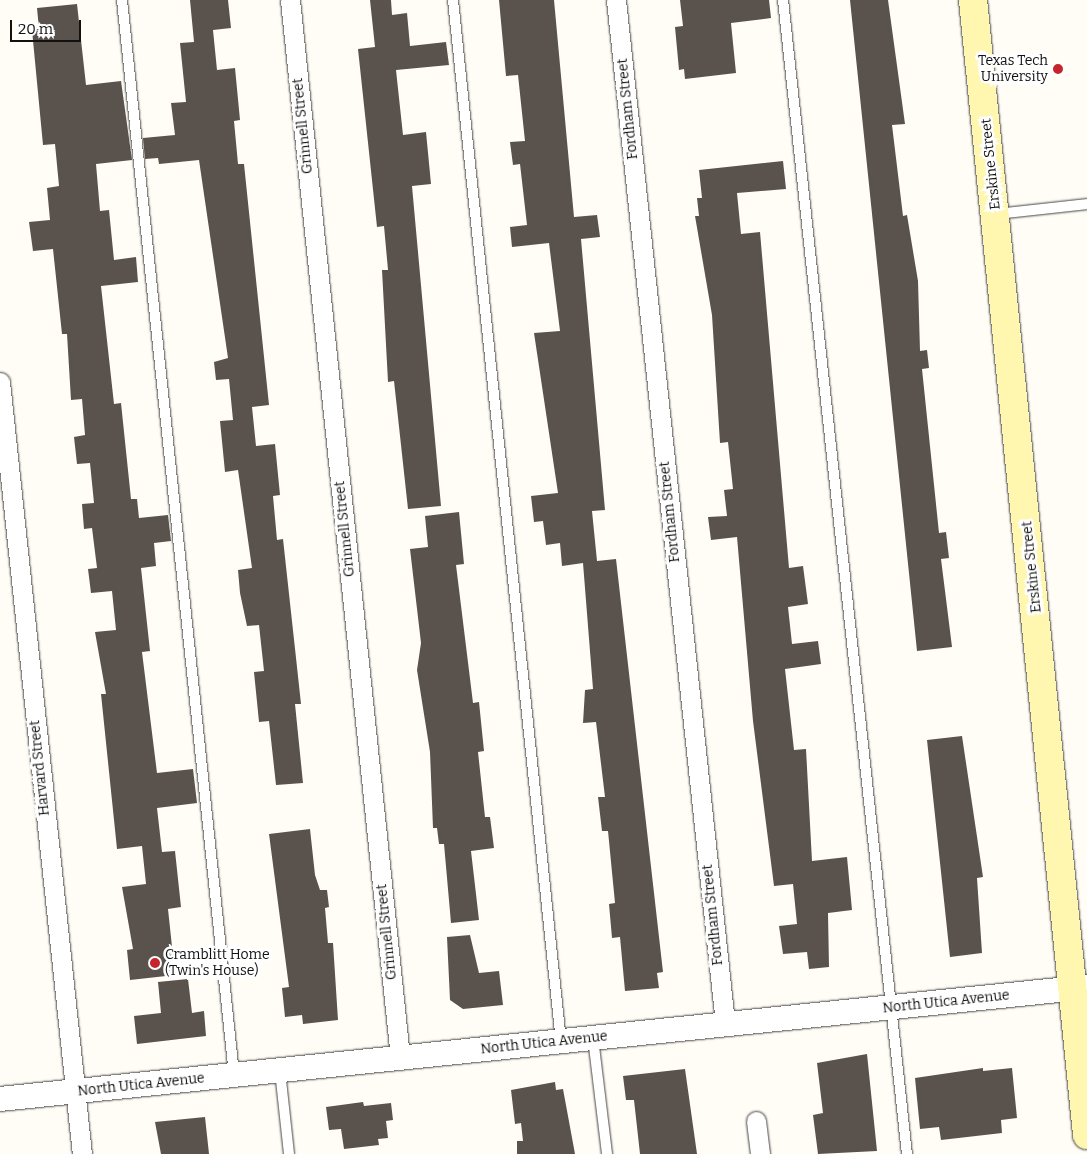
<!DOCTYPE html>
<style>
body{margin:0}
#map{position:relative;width:1087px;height:1154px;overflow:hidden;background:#fffdf5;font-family:Bitter,serif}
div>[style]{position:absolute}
.building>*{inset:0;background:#5a524d}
.roads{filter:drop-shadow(0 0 1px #444) drop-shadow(0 0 1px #444)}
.service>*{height:10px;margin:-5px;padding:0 5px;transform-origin:5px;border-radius:5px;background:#fff}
.minor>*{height:19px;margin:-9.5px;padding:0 9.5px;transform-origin:9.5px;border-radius:9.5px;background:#fff}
.tertiary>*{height:24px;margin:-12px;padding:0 12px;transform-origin:12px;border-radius:12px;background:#fff}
.secondary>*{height:28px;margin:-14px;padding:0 14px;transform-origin:14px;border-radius:14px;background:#fff6b0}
.dots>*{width:14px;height:14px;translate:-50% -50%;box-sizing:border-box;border:2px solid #fff;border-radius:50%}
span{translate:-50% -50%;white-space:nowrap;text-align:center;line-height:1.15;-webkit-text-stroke:5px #fff;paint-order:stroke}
.poi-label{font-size:14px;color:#111}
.right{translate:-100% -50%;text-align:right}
.left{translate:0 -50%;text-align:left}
.street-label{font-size:14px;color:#111}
.scale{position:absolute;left:10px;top:20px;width:71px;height:22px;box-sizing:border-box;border:2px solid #111;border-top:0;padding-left:6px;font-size:15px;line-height:18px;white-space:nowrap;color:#111;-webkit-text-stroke:4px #fff;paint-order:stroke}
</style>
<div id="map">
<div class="building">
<div style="clip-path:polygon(190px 0,228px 0,231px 28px,213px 30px,217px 70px,235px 68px,240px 120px,234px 121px,238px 164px,244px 164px,269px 405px,252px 407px,256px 446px,275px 444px,280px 495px,273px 496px,277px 540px,283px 539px,297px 667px,301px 704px,295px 704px,303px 783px,276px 785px,269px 721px,259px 722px,254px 672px,264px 671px,259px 625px,247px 626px,240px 593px,238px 570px,252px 568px,238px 470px,225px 472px,220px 421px,233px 420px,229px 379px,216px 380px,214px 362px,228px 358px,199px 160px,159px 164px,158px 158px,145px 159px,143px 138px,175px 135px,171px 103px,186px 102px,180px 43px,194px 42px)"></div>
<div style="clip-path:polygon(370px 0,391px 0,392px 15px,407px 13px,410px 46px,446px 42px,449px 65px,396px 70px,403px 135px,426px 132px,431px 184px,412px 186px,441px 506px,408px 509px,394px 381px,388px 382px,382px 270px,388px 270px,384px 226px,377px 227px,358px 49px,375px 47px)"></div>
<div style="clip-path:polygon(499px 0,554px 0,574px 217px,597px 215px,600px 237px,581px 239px,605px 510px,592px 511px,597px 561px,616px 559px,663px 972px,657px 973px,659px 988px,625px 991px,620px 937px,612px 938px,609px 904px,615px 903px,608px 831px,602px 831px,598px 797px,605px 797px,596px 722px,583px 723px,585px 690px,593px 689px,583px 563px,562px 566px,560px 543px,546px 545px,543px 521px,534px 522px,531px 496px,558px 493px,534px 333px,560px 331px,549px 243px,512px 247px,510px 227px,527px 225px,520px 164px,513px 165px,510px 142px,525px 141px,518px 75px,506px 76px)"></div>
<div style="clip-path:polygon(680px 0,769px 0,771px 18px,731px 23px,736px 73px,685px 79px,684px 69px,679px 70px,675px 27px,683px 26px)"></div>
<div style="clip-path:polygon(850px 0,888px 0,905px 124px,892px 125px,903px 216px,907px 215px,918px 281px,920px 351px,927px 350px,929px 368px,922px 369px,939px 533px,946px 532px,949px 558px,941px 559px,952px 647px,917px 651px)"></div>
<div style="clip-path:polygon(77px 4px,86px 85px,121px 81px,132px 160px,96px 164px,100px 211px,109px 210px,114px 260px,136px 257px,138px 282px,101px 286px,114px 404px,121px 403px,131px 499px,137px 499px,139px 518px,168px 515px,171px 541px,154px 543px,156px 566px,141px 568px,150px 651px,142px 652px,157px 773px,193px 769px,197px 803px,157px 808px,162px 852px,175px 851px,181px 907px,168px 909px,175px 975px,130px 980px,127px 950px,133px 949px,122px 887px,146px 884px,142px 846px,117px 849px,101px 694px,106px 694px,95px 632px,116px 630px,112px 591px,91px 593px,88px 569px,97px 568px,92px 528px,84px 529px,82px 504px,94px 503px,90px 463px,77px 464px,74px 437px,85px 435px,82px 399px,71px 400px,67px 334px,62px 334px,53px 249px,33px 251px,29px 222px,50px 220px,47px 188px,59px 186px,55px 144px,43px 145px,32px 30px,39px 29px,37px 8px)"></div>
<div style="clip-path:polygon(783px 161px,786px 189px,737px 193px,741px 234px,760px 232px,789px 568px,803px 566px,808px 604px,788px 607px,792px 644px,818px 641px,821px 664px,785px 669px,794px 750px,806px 749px,812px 861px,847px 857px,852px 910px,828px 913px,829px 967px,809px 969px,807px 952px,783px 954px,779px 926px,797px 924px,793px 884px,774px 886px,753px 721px,737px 537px,711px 540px,708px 517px,727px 516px,724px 490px,733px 489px,728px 442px,720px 443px,712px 315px,695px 216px,699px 216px,697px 198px,702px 198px,699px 170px)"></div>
<div style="clip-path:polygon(459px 512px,464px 564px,456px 565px,473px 703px,479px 702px,484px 751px,478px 752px,485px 817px,490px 817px,494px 848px,471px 851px,479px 920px,451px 923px,444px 844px,439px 844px,437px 828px,433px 828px,430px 752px,417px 670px,421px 643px,410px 549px,428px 547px,425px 516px)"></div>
<div style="clip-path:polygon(962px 736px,983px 877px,977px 878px,982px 953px,950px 957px,927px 740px)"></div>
<div style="clip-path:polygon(310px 829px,315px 875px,320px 890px,327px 890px,329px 907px,325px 908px,328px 943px,333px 943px,338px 1020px,303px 1024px,302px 1015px,285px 1017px,282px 988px,289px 987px,269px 834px)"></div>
<div style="clip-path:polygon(470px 935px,479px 973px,499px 971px,503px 1005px,463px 1009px,450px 1000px,447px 937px)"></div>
<div style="clip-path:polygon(188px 979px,192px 1013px,204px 1011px,206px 1036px,137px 1044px,134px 1016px,161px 1013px,158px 982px)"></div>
<div style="clip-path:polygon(867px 1054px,877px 1151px,818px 1154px,813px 1115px,823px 1113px,817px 1063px)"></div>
<div style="clip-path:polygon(983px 1068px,983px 1071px,1012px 1068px,1017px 1118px,1001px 1120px,1002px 1133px,941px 1140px,939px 1127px,920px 1129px,915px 1078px)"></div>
<div style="clip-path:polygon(685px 1069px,697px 1154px,640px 1154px,634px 1100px,626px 1100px,623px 1076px)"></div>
<div style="clip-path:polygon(555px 1082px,556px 1090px,563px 1089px,575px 1154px,517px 1154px,517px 1141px,523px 1141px,521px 1123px,515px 1124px,511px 1090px)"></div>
<div style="clip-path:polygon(363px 1102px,364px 1106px,391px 1103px,393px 1120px,386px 1121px,388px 1138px,378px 1139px,379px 1145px,344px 1149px,341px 1129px,329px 1130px,326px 1107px)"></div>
<div style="clip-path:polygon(205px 1117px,209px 1154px,161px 1154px,155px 1122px)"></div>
</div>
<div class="roads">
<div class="service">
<div style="left:122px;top:0;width:1081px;rotate:84.05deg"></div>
<div style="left:453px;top:0;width:1047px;rotate:84.08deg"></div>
<div style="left:783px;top:0;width:1161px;rotate:83.87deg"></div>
<div style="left:997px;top:214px;width:91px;rotate:-6.3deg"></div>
<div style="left:593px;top:1038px;width:117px;rotate:83.1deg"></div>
<div style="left:280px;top:1071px;width:83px;rotate:83.8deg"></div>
</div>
<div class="minor">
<div style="left:290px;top:0;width:1064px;rotate:84.06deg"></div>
<div style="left:616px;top:0;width:1030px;rotate:83.92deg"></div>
<div style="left:0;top:382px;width:776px;rotate:83.94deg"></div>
<div style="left:756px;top:1121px;width:33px;rotate:83deg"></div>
</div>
<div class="tertiary">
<div style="left:0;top:1099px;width:1093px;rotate:-5.88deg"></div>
</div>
<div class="secondary">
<div style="left:973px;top:0;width:1141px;rotate:84.26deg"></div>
</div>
</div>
<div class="dots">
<div style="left:1058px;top:69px;background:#c4262e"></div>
<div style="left:155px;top:963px;background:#c4262e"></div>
</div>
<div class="poi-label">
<span class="right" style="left:1048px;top:69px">Texas Tech<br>University</span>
<span class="left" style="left:165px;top:963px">Cramblitt Home<br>(Twin's House)</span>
</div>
<div class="street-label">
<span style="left:628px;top:109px;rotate:-96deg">Fordham Street</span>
<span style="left:303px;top:126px;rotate:-96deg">Grinnell Street</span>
<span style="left:991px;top:164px;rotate:-96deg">Erskine Street</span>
<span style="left:670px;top:512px;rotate:-96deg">Fordham Street</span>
<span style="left:345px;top:529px;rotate:-96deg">Grinnell Street</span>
<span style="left:1032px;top:567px;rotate:-96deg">Erskine Street</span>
<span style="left:40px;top:768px;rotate:-96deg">Harvard Street</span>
<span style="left:713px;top:915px;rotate:-96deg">Fordham Street</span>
<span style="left:387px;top:932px;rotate:-96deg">Grinnell Street</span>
<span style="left:946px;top:1002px;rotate:-6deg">North Utica Avenue</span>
<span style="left:544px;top:1043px;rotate:-6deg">North Utica Avenue</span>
<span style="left:141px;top:1085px;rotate:-6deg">North Utica Avenue</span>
</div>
<div class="scale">20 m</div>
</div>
